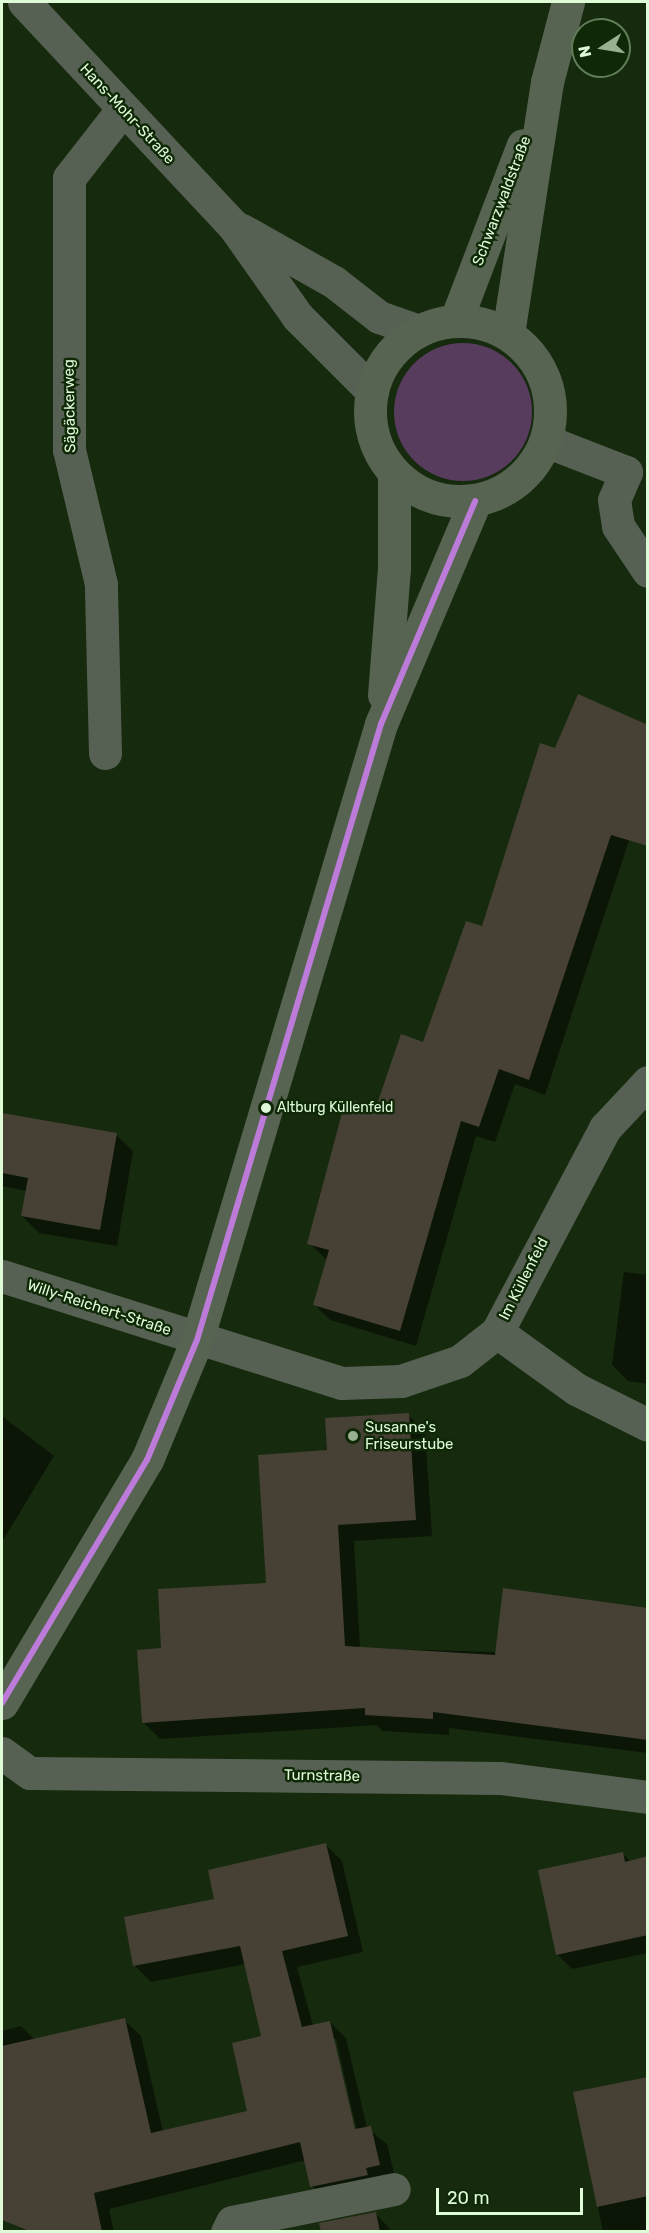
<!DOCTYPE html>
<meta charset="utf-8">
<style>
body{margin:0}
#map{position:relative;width:649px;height:2233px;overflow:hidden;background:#162a0e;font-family:Rubik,sans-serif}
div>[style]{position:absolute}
.green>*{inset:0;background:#573c5e}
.round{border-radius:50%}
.shadow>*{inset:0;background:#0007}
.building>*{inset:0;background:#474135}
.street>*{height:33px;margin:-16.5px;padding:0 16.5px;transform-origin:16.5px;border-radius:16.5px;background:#576153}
.secondary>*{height:33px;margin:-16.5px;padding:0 16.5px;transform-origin:16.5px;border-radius:16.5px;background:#566451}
.secondary>.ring{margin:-16.5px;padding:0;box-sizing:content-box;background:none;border:33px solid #566451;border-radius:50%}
.bus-1>*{height:6px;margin:-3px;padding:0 3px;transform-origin:3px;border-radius:3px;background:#bd7bd9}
.dots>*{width:16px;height:16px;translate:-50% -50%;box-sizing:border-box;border:3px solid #0f2907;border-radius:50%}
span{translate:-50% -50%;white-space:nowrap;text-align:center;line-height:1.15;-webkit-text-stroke:5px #0f2907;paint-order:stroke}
.bus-label{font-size:14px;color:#dffad7}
.left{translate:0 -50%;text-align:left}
.street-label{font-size:15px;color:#dffad7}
.poi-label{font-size:15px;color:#dffad7}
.frame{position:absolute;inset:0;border:3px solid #dffad7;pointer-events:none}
.north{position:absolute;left:571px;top:18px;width:60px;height:60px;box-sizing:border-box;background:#0f2907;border:2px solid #627d5a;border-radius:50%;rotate:258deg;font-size:16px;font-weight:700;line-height:24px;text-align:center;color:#dffad7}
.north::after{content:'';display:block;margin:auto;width:21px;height:27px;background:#99b191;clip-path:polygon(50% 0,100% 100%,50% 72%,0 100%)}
.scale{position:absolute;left:436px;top:2188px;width:147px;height:27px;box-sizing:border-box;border:3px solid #dffad7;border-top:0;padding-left:8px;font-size:18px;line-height:21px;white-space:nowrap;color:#dffad7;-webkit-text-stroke:4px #0f2907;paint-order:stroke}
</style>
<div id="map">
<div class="green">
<div class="round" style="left:394px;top:343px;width:138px;height:138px"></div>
</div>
<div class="shadow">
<div style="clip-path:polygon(640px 807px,545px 1095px,515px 1084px,495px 1142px,476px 1136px,416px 1346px,330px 1320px,314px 1304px,327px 1260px,309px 1243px,347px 1100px,377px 1109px,424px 1044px,483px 928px)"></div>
<div style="clip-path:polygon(2px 1115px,116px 1135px,133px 1151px,117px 1246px,39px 1233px,22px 1216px,27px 1191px,2px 1186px)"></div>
<div style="clip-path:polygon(624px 1272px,648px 1275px,648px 1384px,628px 1381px,612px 1365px)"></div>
<div style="clip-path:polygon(408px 1415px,425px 1431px,432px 1536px,354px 1541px,360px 1648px,495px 1652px,648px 1670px,648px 1753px,449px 1728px,449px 1735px,383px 1731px,376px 1725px,160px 1739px,143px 1722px,163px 1650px,268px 1584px,329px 1452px)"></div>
<div style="clip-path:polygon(2px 1416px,54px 1456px,2px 1542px)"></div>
<div style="clip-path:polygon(evenodd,326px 1845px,342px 1861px,363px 1952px,297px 1967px,313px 2026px,330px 2022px,346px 2038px,367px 2128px,387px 2144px,396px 2181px,328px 2202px,312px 2186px,306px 2160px,109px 2209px,114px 2232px,47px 2232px,66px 2182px,2px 2155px,2px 2031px,21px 2026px,35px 2040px,124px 2020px,141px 2036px,163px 2132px,249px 2112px,263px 2038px,246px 1964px,151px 1982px,135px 1966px,216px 1901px,326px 1845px,333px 2039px,336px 2039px,358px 2136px,355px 2137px,333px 2039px)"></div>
<div style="clip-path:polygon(622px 1853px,631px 1862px,648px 1858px,648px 1953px,572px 1969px,557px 1954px)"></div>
<div style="clip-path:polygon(648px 2078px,648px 2232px,603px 2232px,575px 2093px)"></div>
<div style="clip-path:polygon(375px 2213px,393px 2232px,322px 2232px)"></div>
</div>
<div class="building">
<div style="clip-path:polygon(578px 694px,648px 725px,648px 846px,611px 835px,529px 1080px,499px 1069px,479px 1127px,461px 1121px,400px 1331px,313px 1305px,329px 1250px,307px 1244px,346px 1098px,376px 1107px,401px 1034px,423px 1042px,466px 921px,482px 926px,540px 743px,555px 748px)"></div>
<div style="clip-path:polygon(2px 1113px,117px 1133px,100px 1230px,21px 1216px,28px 1178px,2px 1173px)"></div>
<div style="clip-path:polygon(409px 1413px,416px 1520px,338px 1525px,345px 1646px,495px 1655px,503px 1588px,648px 1608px,648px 1740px,433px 1712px,433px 1719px,365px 1715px,365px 1708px,142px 1723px,137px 1650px,161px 1648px,158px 1589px,266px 1583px,258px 1455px,327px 1450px,325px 1418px)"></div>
<div style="clip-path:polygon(326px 1843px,348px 1936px,282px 1951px,302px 2027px,330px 2021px,355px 2129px,371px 2126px,380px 2165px,366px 2168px,368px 2175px,310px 2187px,300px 2142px,94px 2193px,102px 2232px,32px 2232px,2px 2220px,2px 2046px,125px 2018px,151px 2133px,247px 2111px,232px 2043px,261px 2036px,240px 1946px,133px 1966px,124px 1917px,214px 1899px,208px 1870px)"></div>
<div style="clip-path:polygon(623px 1852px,625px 1862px,648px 1856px,648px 1935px,556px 1955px,538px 1870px)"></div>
<div style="clip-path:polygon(648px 2077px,648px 2196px,597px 2207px,573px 2092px)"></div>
<div style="clip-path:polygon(376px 2212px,380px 2232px,321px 2232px,319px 2223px)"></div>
</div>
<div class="street">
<div style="left:24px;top:2px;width:306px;rotate:46.9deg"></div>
<div style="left:233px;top:225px;width:113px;rotate:54.8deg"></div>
<div style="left:298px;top:317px;width:105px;rotate:45deg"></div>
<div style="left:242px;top:230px;width:106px;rotate:29.5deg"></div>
<div style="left:334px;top:282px;width:57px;rotate:37.9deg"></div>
<div style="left:379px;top:317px;width:42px;rotate:19.3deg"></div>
<div style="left:546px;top:441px;width:86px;rotate:21.2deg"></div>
<div style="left:626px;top:472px;width:30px;rotate:113deg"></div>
<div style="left:614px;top:500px;width:26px;rotate:81deg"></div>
<div style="left:618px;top:526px;width:54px;rotate:56.3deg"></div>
<div style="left:105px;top:753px;width:169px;rotate:-91.4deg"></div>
<div style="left:101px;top:584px;width:138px;rotate:-103.4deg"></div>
<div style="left:69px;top:450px;width:272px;rotate:-90deg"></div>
<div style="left:69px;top:178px;width:86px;rotate:-52.1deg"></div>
<div style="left:2px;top:1276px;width:356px;rotate:17.5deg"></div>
<div style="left:342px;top:1383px;width:59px;rotate:-1.9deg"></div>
<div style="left:401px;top:1381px;width:62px;rotate:-18.7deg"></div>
<div style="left:460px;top:1361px;width:47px;rotate:-38.1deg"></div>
<div style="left:497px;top:1332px;width:231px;rotate:-62.1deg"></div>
<div style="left:605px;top:1128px;width:63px;rotate:-46.9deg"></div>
<div style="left:497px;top:1332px;width:97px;rotate:35.8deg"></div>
<div style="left:576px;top:1389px;width:80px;rotate:26.6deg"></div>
<div style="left:2px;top:1753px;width:34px;rotate:36deg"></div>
<div style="left:30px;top:1773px;width:470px;rotate:0.6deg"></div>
<div style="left:500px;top:1778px;width:149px;rotate:7.3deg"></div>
<div style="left:227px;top:2232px;width:11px;rotate:-63deg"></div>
<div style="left:232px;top:2222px;width:165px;rotate:-11.5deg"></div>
</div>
<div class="secondary">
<div style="left:456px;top:320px;width:187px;rotate:-69.1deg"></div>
<div class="ring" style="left:370px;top:321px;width:147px;height:147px"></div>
<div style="left:508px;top:334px;width:255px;rotate:-81.2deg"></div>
<div style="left:547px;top:82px;width:83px;rotate:-75.3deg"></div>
<div style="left:384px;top:695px;width:126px;rotate:-85.5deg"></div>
<div style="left:394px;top:569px;width:95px;rotate:-90deg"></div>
<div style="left:2px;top:1703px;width:283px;rotate:-59.2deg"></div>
<div style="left:147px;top:1460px;width:130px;rotate:-67.4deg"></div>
<div style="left:197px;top:1340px;width:643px;rotate:-73.37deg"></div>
<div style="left:381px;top:724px;width:242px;rotate:-67.1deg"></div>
</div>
<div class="bus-1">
<div style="left:2px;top:1703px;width:283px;rotate:-59.2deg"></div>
<div style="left:147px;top:1460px;width:130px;rotate:-67.4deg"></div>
<div style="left:197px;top:1340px;width:643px;rotate:-73.37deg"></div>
<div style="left:381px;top:724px;width:242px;rotate:-67.1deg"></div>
</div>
<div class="dots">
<div style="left:266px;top:1108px;background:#dffad7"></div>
<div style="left:353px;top:1436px;background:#99b191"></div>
</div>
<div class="bus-label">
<span class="left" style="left:277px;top:1108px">Altburg Küllenfeld</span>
</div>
<div class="street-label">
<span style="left:127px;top:114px;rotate:47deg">Hans-Mohr-Straße</span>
<span style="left:502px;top:201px;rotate:-69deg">Schwarzwaldstraße</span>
<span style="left:70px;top:406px;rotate:-91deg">Sägäckerweg</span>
<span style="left:524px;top:1279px;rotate:-63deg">Im Küllenfeld</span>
<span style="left:99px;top:1308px;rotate:18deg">Willy-Reichert-Straße</span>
<span style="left:322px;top:1776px;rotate:1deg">Turnstraße</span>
</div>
<div class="poi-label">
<span class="left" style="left:365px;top:1436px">Susanne's<br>Friseurstube</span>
</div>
<div class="frame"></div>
<div class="north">N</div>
<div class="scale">20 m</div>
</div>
